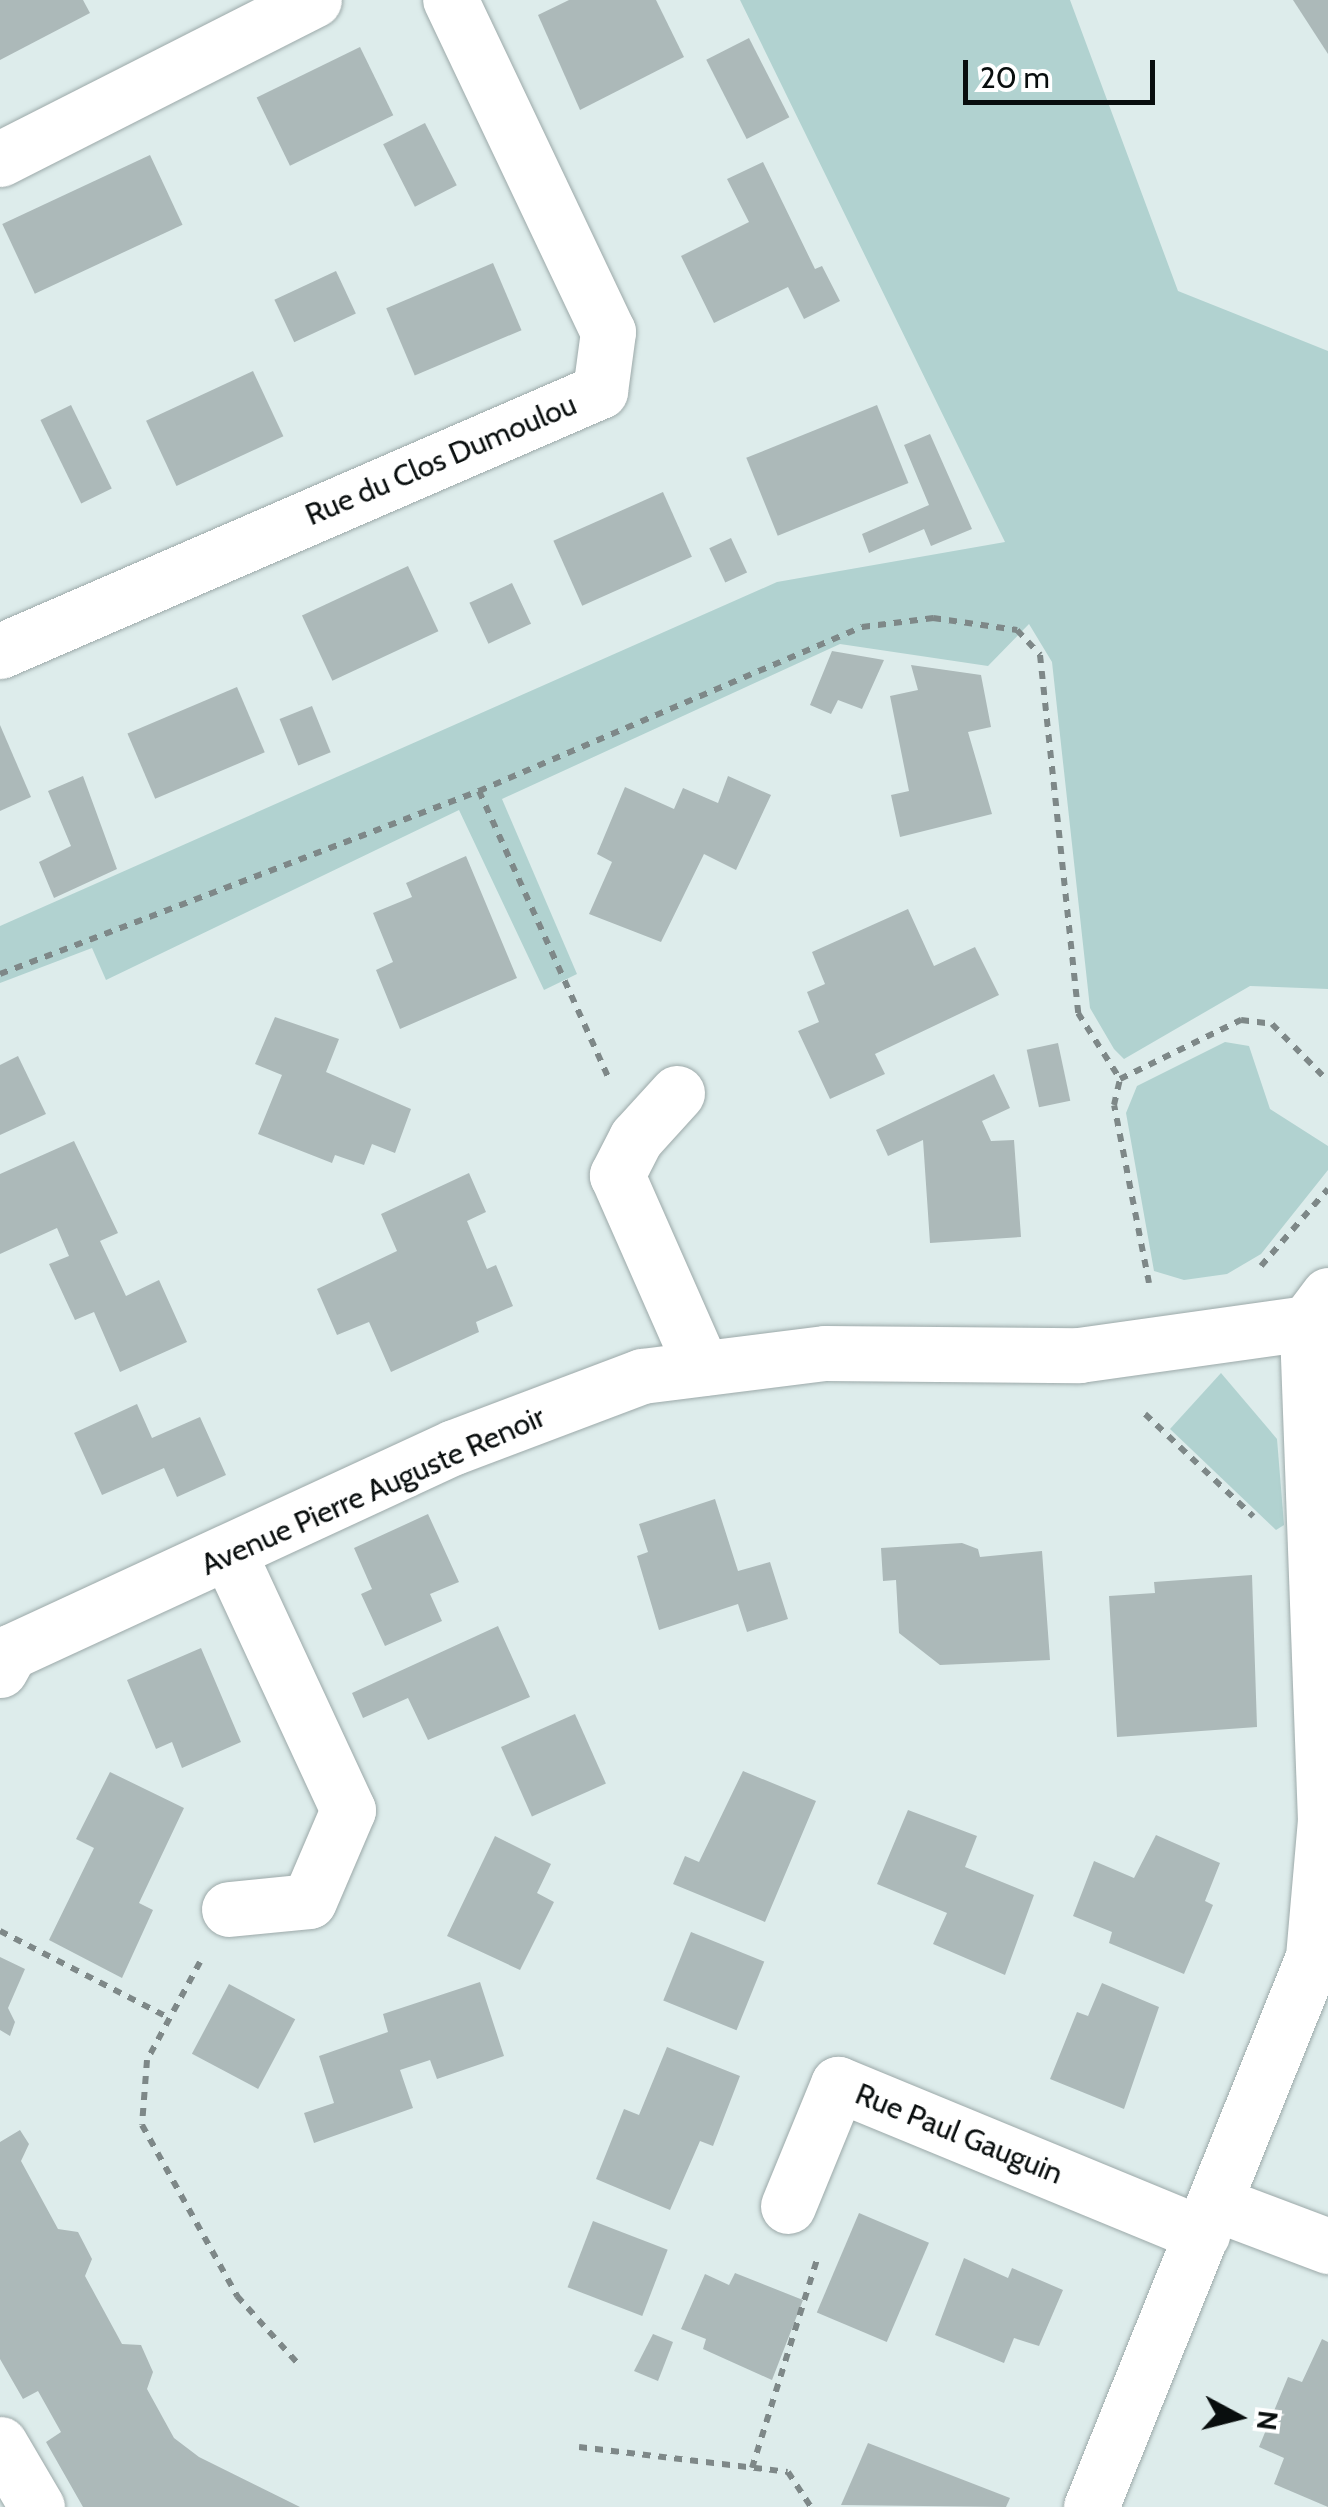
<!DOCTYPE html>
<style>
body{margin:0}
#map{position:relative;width:1328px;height:2507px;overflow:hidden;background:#ddeceb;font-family:Cabin,sans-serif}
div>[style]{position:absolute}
.green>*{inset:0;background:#b1d2d0}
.building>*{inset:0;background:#acb9b9;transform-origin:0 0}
.path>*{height:6px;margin-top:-3px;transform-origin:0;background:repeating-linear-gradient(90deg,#7e8888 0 8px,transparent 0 16px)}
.roads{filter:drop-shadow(0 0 2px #9ca9a9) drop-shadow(0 0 2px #9ca9a9)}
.minor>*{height:55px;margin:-27.5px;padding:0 27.5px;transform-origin:27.5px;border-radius:27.5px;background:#fff}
span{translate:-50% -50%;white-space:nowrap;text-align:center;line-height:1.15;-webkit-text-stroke:9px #fff;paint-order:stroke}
.street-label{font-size:30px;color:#090e0e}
.north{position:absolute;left:1188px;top:2367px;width:100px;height:100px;-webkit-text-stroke:8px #fff;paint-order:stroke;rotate:97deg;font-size:28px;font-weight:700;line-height:40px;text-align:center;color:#090e0e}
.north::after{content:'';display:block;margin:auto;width:35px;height:45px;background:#090e0e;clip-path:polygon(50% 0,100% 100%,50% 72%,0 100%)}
.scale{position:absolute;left:963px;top:60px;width:192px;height:45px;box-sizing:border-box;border:5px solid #090e0e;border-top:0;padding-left:12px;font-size:30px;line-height:35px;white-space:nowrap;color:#090e0e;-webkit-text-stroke:8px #fff;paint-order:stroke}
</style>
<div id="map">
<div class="green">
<div style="clip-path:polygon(740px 0,1070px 0,1178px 291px,1328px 351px,1328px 989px,1250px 986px,1124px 1059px,1114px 1049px,1090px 1008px,1052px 662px,1029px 624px,988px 666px,840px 644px,502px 799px,577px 974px,544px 990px,459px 810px,106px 980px,92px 948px,0 983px,0 926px,777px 582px,1005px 542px)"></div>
<div style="clip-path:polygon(1225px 1042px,1249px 1046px,1270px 1109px,1328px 1146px,1328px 1170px,1261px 1254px,1227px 1274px,1184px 1280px,1154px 1271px,1126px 1113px,1137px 1086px)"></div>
<div style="clip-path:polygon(1221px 1373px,1277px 1439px,1284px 1525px,1276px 1530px,1170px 1429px)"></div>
</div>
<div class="building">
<div style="clip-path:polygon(0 0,83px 0,90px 13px,0 60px)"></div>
<div style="clip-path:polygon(569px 0,656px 0,684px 57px,580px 110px,538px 15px)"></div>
<div style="clip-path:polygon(1293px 0,1328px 0,1328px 54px)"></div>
<div style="left:749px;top:38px;width:89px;height:48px;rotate:63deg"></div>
<div style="left:360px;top:47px;width:76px;height:115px;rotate:64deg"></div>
<div style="left:425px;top:123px;width:70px;height:47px;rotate:63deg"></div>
<div style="left:150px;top:155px;width:77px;height:163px;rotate:65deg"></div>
<div style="clip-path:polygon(763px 162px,815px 269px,822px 266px,840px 301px,804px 319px,788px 287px,714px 323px,681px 256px,749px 222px,727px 179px)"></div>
<div style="left:493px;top:263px;width:73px;height:116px;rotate:67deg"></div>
<div style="left:336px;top:271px;width:47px;height:68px;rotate:65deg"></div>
<div style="left:253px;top:371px;width:72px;height:118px;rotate:65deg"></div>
<div style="left:71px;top:405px;width:93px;height:34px;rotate:64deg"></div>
<div style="left:877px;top:405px;width:84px;height:141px;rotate:68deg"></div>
<div style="clip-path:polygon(930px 434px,972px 529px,931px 546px,924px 529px,869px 553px,862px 534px,929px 505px,904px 445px)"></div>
<div style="left:663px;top:492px;width:71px;height:120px;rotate:66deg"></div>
<div style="left:731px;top:538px;width:38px;height:24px;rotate:65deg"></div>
<div style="left:408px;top:566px;width:72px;height:117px;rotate:65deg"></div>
<div style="left:512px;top:583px;width:45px;height:47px;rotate:65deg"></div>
<div style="clip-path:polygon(832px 651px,884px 660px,862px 709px,838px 700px,831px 714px,810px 705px)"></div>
<div style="clip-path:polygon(911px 665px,981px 675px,991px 727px,968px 732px,992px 814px,900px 837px,891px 795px,909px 791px,890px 696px,918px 690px)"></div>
<div style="left:237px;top:687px;width:71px;height:119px;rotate:67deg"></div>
<div style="left:312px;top:706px;width:50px;height:35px;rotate:68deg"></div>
<div style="clip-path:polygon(0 725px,31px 797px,0 811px)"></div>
<div style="clip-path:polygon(83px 776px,117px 869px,54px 898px,39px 862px,71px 846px,48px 791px)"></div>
<div style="clip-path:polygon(728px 776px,771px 795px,736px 870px,704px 854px,661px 942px,589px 914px,612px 862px,597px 854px,625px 787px,674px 809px,683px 788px,718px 803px)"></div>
<div style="clip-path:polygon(466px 856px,517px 978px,400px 1029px,376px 970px,393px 962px,373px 913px,412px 897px,406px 883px)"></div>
<div style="clip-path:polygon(908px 909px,934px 966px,975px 947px,999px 995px,875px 1054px,885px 1074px,830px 1099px,798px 1031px,819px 1022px,807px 992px,825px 984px,812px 952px)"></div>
<div style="clip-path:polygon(275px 1017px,339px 1039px,326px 1072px,411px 1109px,395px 1153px,372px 1144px,364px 1165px,335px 1155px,332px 1163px,258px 1134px,282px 1075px,255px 1064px)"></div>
<div style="left:1058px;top:1043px;width:59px;height:32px;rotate:78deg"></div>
<div style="clip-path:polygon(18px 1056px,46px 1114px,0 1135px,0 1065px)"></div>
<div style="clip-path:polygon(994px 1074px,1010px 1108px,982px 1121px,991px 1141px,1014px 1140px,1021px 1237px,930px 1243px,923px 1140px,888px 1156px,876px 1130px)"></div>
<div style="clip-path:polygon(74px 1141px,118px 1233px,100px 1241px,126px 1296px,159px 1280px,187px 1342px,120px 1372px,94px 1312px,75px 1320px,49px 1264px,69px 1256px,57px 1228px,0 1254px,0 1174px)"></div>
<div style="clip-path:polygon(469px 1173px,486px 1212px,467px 1221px,487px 1269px,496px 1265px,513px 1306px,476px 1322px,479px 1332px,391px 1372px,369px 1322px,337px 1335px,317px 1289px,397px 1251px,381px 1214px)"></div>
<div style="clip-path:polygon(137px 1404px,152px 1438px,200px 1417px,226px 1475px,177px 1497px,164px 1468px,102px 1495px,74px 1433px)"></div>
<div style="clip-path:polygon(715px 1499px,738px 1571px,770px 1562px,788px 1619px,747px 1632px,738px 1604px,659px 1630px,637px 1556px,648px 1552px,639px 1524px)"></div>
<div style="clip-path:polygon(428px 1514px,459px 1582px,430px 1594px,442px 1621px,385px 1646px,361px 1594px,372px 1589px,354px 1548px)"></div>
<div style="clip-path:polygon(962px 1543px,978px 1549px,980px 1557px,1042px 1551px,1050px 1660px,940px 1665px,899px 1633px,896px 1580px,883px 1581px,881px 1548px)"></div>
<div style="clip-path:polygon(1252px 1575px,1257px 1727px,1117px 1737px,1109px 1596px,1155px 1593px,1154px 1582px)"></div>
<div style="clip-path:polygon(498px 1626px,530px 1697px,428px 1740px,408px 1698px,363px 1718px,352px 1693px)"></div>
<div style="clip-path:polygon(201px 1648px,241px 1742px,182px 1768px,172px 1742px,156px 1749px,127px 1680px)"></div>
<div style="left:575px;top:1714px;width:76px;height:81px;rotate:66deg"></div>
<div style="clip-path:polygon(743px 1771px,816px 1801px,765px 1922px,673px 1884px,685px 1856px,699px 1862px)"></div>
<div style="clip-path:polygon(110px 1772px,184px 1808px,139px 1903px,153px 1910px,122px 1978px,49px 1940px,94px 1848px,76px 1839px)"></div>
<div style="clip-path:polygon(908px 1810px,977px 1836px,965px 1867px,1034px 1895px,1005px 1975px,933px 1944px,947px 1913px,877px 1884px)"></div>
<div style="clip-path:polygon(1156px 1835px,1220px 1863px,1205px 1901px,1213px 1905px,1184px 1974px,1109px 1943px,1112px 1932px,1073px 1916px,1094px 1861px,1134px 1878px)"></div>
<div style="clip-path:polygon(495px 1836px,551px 1864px,537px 1893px,554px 1902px,520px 1970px,447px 1936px)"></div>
<div style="left:691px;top:1932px;width:79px;height:74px;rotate:22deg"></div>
<div style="clip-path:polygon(0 1957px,25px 1969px,8px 2008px,15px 2022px,10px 2036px,0 2030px)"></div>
<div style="clip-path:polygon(480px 1982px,504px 2056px,437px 2079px,430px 2060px,400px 2070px,413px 2108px,314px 2143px,304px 2113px,334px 2103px,319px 2056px,388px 2032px,383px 2014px)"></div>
<div style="clip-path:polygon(1102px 1983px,1159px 2007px,1124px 2109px,1050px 2079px,1077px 2012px,1088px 2016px)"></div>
<div style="left:229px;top:1984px;width:75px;height:79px;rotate:28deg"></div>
<div style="clip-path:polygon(667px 2047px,740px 2076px,713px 2146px,700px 2141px,670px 2210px,596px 2179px,624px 2109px,639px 2115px)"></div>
<div style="clip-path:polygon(20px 2130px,29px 2144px,21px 2161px,58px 2229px,78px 2232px,92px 2259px,85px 2276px,122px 2344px,141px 2345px,153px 2372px,147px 2389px,174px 2438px,199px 2457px,300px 2507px,83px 2507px,46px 2442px,61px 2432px,38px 2391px,23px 2399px,0 2359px,0 2142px)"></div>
<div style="left:859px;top:2213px;width:76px;height:108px;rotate:23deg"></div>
<div style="left:593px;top:2221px;width:80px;height:71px;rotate:21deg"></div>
<div style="clip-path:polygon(964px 2258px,1008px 2278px,1012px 2268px,1063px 2290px,1039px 2346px,1014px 2338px,1004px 2363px,935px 2335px)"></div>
<div style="clip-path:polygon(735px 2273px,803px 2300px,772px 2380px,703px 2349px,706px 2339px,681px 2329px,705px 2274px,729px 2285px)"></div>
<div style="clip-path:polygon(653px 2334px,673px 2342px,658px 2381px,634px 2371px)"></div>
<div style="clip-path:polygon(1322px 2339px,1328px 2342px,1328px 2507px,1274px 2484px,1284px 2458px,1259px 2447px,1288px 2377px,1302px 2382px)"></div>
<div style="clip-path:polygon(868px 2443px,1010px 2498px,1006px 2507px,841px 2505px)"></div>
</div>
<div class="path">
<div style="left:479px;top:791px;width:314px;rotate:65.7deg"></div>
<div style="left:0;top:974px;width:513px;rotate:-20.91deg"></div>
<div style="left:479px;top:791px;width:417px;rotate:-23.2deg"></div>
<div style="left:862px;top:627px;width:72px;rotate:-7.2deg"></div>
<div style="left:933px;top:618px;width:85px;rotate:8.1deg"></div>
<div style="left:1017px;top:630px;width:34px;rotate:47deg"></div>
<div style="left:1040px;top:655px;width:360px;rotate:83.9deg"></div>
<div style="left:1078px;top:1013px;width:78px;rotate:57.5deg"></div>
<div style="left:1261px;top:1266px;width:102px;rotate:-49deg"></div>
<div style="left:1149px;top:1283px;width:181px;rotate:-101.1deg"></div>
<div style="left:1114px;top:1105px;width:27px;rotate:-77deg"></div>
<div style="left:1120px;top:1079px;width:135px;rotate:-26deg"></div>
<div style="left:1241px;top:1020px;width:31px;rotate:7deg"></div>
<div style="left:1272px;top:1024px;width:80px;rotate:45.5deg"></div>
<div style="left:1145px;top:1414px;width:149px;rotate:43.4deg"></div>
<div style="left:0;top:1931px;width:190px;rotate:27.2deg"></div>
<div style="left:200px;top:1962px;width:111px;rotate:118.4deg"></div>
<div style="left:147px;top:2060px;width:65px;rotate:94.4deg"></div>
<div style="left:142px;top:2125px;width:196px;rotate:60.9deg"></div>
<div style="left:237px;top:2296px;width:94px;rotate:48deg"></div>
<div style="left:579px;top:2447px;width:210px;rotate:6.8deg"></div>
<div style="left:788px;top:2472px;width:42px;rotate:56.7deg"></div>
<div style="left:752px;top:2468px;width:222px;rotate:-72.7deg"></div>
</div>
<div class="roads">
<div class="minor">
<div style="left:0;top:159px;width:352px;rotate:-26.9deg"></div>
<div style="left:0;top:651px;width:654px;rotate:-23.43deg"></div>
<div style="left:600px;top:391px;width:60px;rotate:-82.3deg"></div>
<div style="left:608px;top:332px;width:368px;rotate:-115.4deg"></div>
<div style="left:677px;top:1093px;width:61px;rotate:132.3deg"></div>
<div style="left:636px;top:1138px;width:42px;rotate:117.2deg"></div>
<div style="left:617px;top:1175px;width:211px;rotate:66.2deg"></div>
<div style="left:0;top:1670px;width:21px;rotate:-61deg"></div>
<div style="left:10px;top:1652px;width:489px;rotate:-24.8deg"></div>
<div style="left:454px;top:1447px;width:201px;rotate:-20.7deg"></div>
<div style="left:642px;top:1376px;width:184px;rotate:-7.2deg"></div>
<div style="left:825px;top:1353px;width:254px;rotate:0.5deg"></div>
<div style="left:1079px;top:1355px;width:230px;rotate:-8deg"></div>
<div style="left:1307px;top:1323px;width:35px;rotate:-53deg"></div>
<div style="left:229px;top:1909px;width:80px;rotate:-5.7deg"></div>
<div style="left:309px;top:1901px;width:99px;rotate:-66.8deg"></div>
<div style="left:348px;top:1810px;width:280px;rotate:-114.9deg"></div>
<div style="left:1214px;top:2203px;width:122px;rotate:20.7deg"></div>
<div style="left:788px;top:2206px;width:132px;rotate:-67.7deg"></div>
<div style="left:838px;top:2084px;width:394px;rotate:22.4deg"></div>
<div style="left:0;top:2444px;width:73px;rotate:59.6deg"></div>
<div style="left:1091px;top:2507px;width:593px;rotate:-68.02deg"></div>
<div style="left:1313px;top:1957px;width:137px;rotate:-85deg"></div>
<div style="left:1325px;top:1821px;width:498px;rotate:-92.1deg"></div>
</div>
</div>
<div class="street-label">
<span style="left:441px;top:460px;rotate:-23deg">Rue du Clos Dumoulou</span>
<span style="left:373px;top:1491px;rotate:-24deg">Avenue Pierre Auguste Renoir</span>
<span style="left:959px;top:2134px;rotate:22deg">Rue Paul Gauguin</span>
</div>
<div class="north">N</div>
<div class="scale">20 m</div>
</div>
